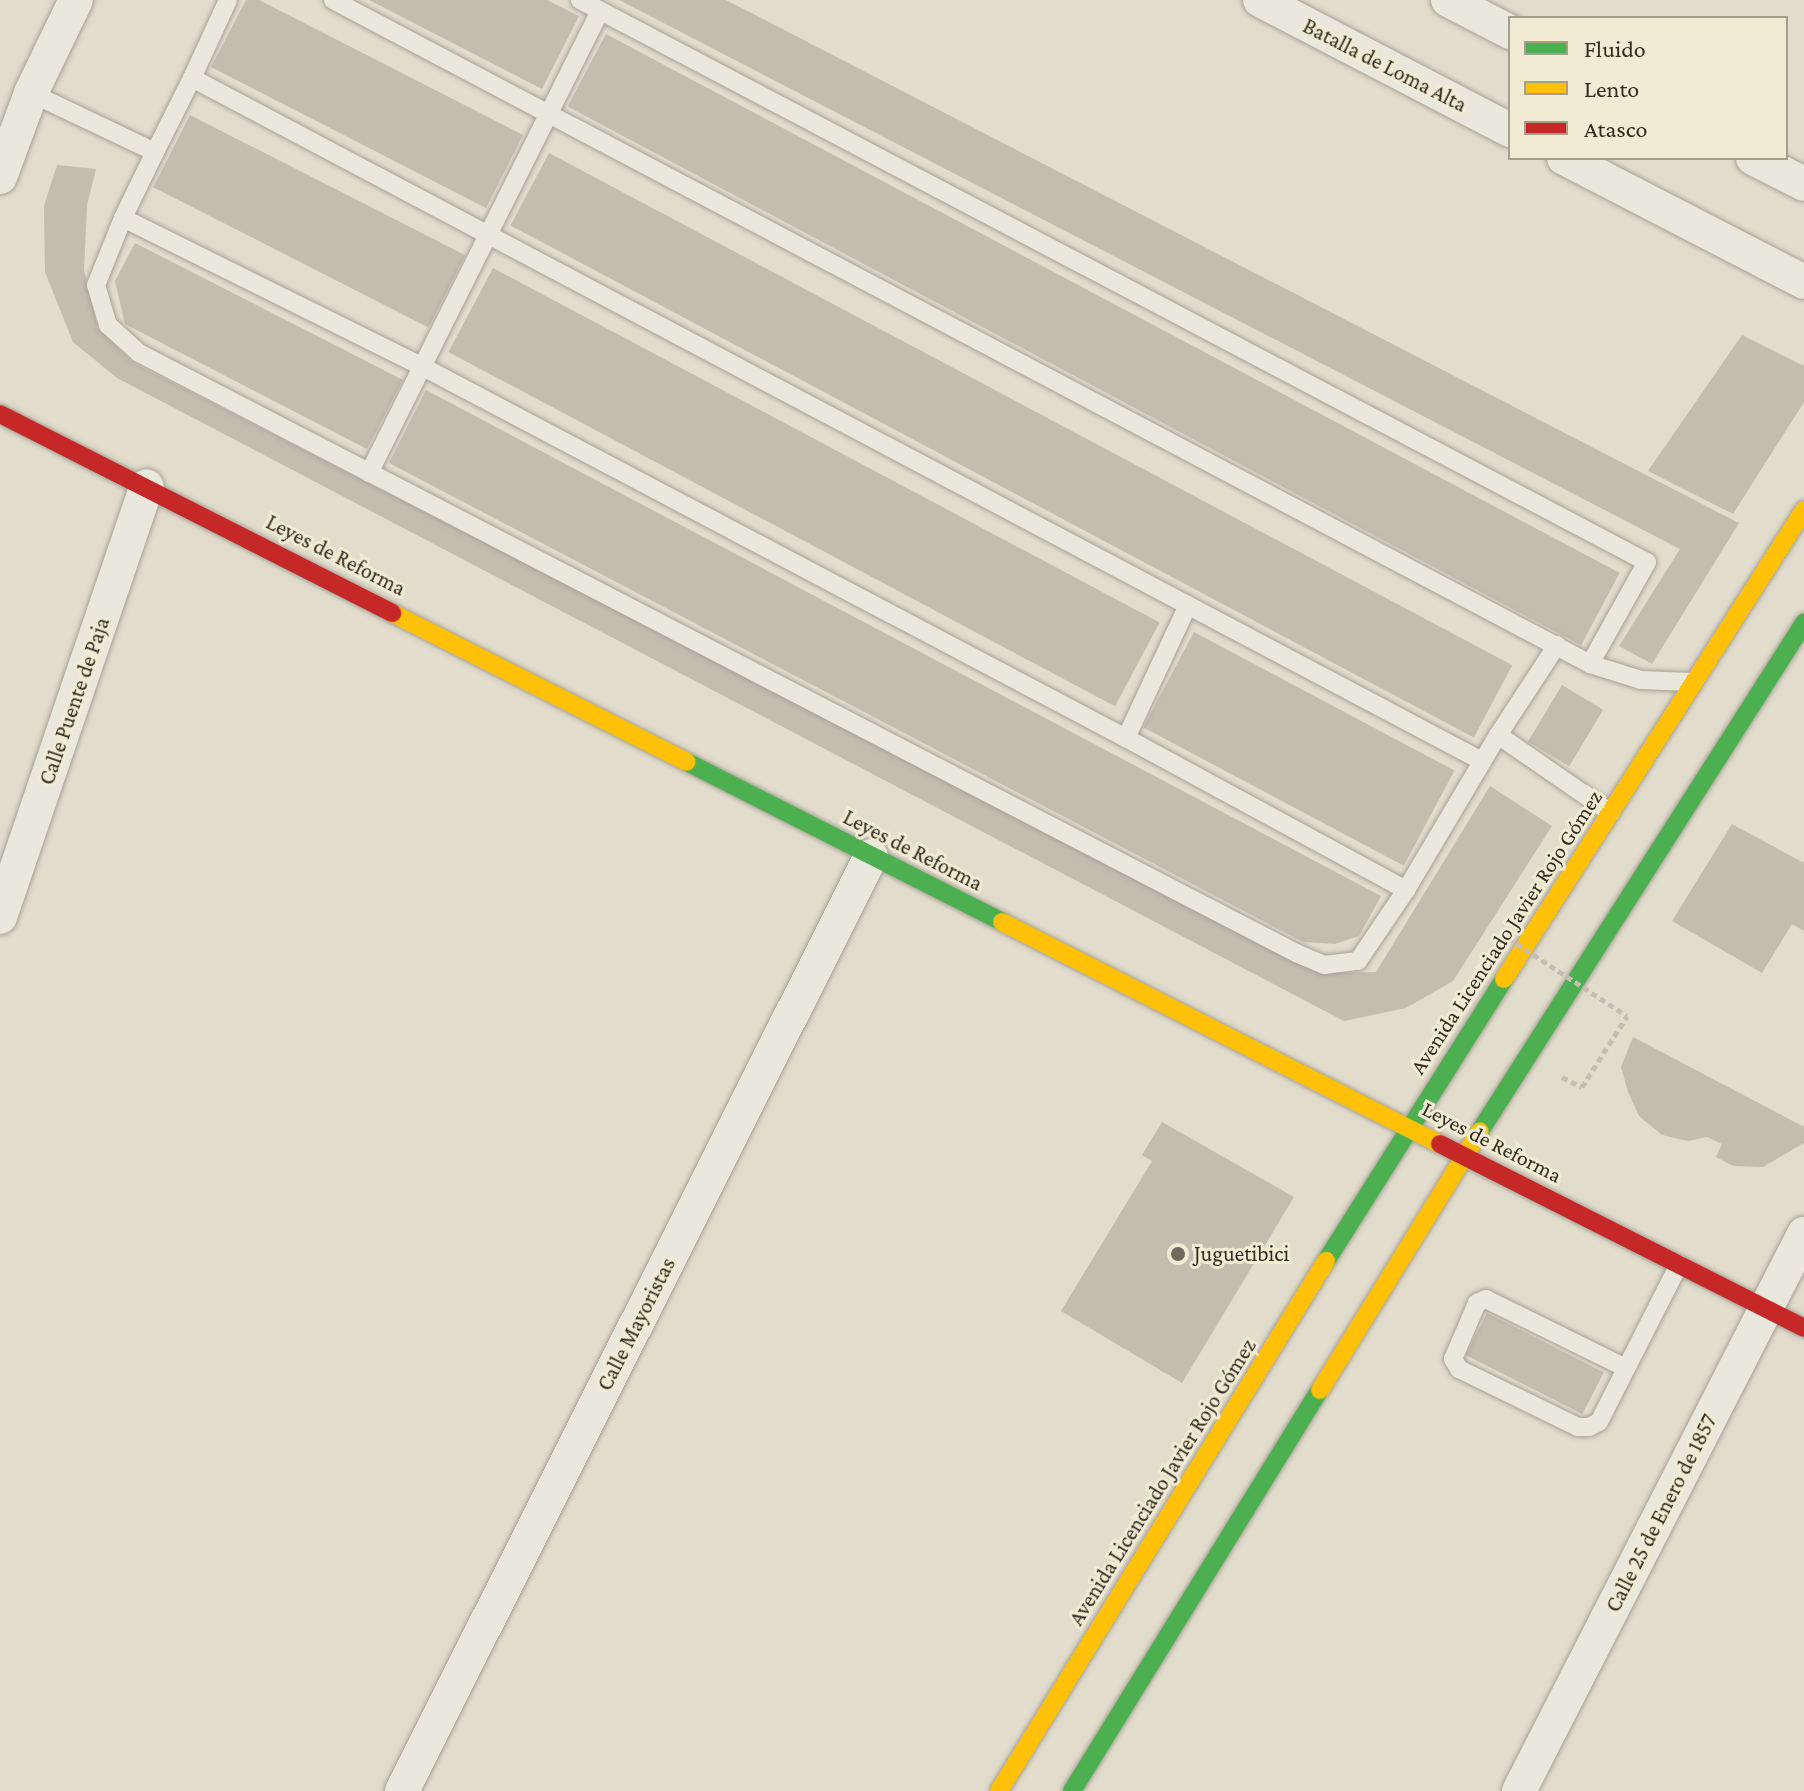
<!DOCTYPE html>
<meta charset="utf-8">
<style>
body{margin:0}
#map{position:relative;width:1804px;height:1791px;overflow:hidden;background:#e1dccc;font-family:"Crimson Pro",serif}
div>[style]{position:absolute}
.building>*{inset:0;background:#c4bcae;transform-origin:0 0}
.path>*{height:5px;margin-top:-2.5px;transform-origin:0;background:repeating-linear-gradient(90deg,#c2beb4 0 6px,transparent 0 10px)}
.roads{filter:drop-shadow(0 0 2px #a6a195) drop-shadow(0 0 2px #a6a195)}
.lane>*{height:18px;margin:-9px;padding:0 9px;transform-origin:9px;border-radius:9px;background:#eae7dd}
.street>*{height:34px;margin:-17px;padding:0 17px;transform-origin:17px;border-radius:17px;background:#eae7dd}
.fast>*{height:18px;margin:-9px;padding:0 9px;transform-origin:9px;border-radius:9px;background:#4caf50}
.slow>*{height:18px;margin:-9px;padding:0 9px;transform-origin:9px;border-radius:9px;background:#ffc107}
.jam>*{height:18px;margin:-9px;padding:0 9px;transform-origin:9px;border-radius:9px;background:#c62828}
.path-bridge>*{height:5px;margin-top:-2.5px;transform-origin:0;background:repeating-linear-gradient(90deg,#c2beb4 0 6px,transparent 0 10px)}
.dots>*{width:22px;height:22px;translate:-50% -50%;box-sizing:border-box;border:4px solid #f2ebd3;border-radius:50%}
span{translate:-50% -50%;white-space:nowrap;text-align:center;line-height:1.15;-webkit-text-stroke:6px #f2ebd3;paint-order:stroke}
.street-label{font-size:22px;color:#342b1f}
.poi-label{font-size:22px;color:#342b1f}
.left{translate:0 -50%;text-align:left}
.legend{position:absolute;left:1508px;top:16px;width:280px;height:144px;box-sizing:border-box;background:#f2ebd3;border:2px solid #a69e8b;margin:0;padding:10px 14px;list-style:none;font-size:24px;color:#342b1f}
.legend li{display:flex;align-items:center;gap:16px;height:40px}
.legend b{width:40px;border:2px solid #a69e8b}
</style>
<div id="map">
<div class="building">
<div style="clip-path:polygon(246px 0,259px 0,523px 135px,486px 208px,211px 67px)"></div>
<div style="clip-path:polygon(369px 0,547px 0,579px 16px,542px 89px)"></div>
<div style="clip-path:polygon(619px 0,726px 0,1739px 523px,1652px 664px,1619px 646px,1680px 549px)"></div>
<div style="left:606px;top:34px;width:1148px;height:82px;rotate:28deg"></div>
<div style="left:190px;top:115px;width:309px;height:81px;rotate:27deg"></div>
<div style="left:549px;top:153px;width:1091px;height:82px;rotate:28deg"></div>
<div style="clip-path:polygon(57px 165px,96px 169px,87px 205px,84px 270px,98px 329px,134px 363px,1324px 973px,1376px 972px,1490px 786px,1552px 826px,1453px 981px,1406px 1008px,1344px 1021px,117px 378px,73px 342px,45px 272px,44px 206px)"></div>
<div style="clip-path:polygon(135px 243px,403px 380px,367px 449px,125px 324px,115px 281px)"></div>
<div style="left:493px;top:268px;width:755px;height:95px;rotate:28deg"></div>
<div style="clip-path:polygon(1742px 335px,1804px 366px,1804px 402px,1733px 514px,1648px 471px)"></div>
<div style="clip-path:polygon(426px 390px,1381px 896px,1359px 936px,1335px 944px,1303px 942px,389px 463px)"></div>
<div style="left:1194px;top:632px;width:295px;height:108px;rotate:28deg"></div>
<div style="left:1562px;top:685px;width:48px;height:66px;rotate:31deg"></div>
<div style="clip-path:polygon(1732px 824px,1804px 863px,1804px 931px,1792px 924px,1762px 973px,1672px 921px)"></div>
<div style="clip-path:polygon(1633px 1037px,1804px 1127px,1804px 1143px,1763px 1167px,1733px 1166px,1716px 1157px,1722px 1144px,1707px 1137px,1688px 1141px,1662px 1135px,1639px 1116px,1628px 1092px,1621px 1067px)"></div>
<div style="clip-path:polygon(1162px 1122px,1294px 1197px,1182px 1383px,1061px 1311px,1152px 1161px,1142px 1155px)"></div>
<div style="left:1487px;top:1313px;width:131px;height:47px;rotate:27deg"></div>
</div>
<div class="path">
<div style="left:1562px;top:1077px;width:22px;rotate:27deg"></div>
<div style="left:1582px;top:1087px;width:84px;rotate:-57.6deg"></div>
</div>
<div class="roads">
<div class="lane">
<div style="left:333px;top:0;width:1422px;rotate:27.84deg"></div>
<div style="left:1590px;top:664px;width:53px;rotate:17.4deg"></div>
<div style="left:1641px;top:680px;width:50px;rotate:2.3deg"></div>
<div style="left:580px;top:0;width:1206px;rotate:27.78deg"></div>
<div style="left:1647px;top:562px;width:117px;rotate:119.2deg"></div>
<div style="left:192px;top:78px;width:86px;rotate:-65.2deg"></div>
<div style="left:31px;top:93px;width:137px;rotate:25.4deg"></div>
<div style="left:155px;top:152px;width:73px;rotate:115.9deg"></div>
<div style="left:123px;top:218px;width:337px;rotate:26.4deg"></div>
<div style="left:425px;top:368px;width:793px;rotate:27.83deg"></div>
<div style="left:155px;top:152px;width:83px;rotate:-63.4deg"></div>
<div style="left:192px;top:78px;width:1460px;rotate:27.9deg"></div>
<div style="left:123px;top:218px;width:72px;rotate:111.9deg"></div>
<div style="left:96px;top:285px;width:42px;rotate:73.3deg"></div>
<div style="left:108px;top:325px;width:42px;rotate:42.1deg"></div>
<div style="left:139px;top:353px;width:1303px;rotate:27.41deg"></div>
<div style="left:1296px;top:953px;width:30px;rotate:23deg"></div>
<div style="left:1324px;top:965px;width:34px;rotate:-7deg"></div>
<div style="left:1358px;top:961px;width:86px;rotate:-55.9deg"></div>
<div style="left:369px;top:473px;width:517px;rotate:-63.43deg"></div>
<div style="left:1188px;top:605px;width:147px;rotate:115deg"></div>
<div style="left:1126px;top:738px;width:319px;rotate:28.5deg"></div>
<div style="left:1406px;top:890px;width:180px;rotate:-59.3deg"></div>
<div style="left:1557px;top:645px;width:108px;rotate:123.2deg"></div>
<div style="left:1498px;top:735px;width:137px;rotate:34.6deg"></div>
<div style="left:1626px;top:1368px;width:156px;rotate:-153.8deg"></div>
<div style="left:1486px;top:1299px;width:10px;rotate:156deg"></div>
<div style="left:1477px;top:1303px;width:61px;rotate:113.2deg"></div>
<div style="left:1453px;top:1359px;width:12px;rotate:59deg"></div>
<div style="left:1459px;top:1369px;width:132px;rotate:26deg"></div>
<div style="left:1578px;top:1427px;width:11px"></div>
<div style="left:1589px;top:1427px;width:11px;rotate:-27deg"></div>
<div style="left:1599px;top:1422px;width:177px;rotate:-63.1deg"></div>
</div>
<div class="street">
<div style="left:1260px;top:0;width:282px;rotate:27.5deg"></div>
<div style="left:1448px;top:0;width:70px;rotate:27.3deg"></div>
<div style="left:1564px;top:158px;width:270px;rotate:27.3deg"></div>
<div style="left:1753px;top:158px;width:57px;rotate:27deg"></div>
<div style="left:0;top:177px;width:90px;rotate:-69.7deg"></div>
<div style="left:31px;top:93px;width:103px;rotate:-64.2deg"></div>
<div style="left:0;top:917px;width:455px;rotate:-71.2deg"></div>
<div style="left:402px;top:1791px;width:1046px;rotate:-63.36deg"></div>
<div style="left:1519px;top:1791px;width:626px;rotate:-62.9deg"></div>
</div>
<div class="fast">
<div style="left:687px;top:762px;width:353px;rotate:26.9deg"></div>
<div style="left:1480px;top:1131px;width:603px;rotate:-57.47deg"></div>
<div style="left:1326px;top:1261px;width:333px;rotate:-57.7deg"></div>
<div style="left:1072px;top:1791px;width:471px;rotate:-58.3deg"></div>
</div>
<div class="slow">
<div style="left:392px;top:613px;width:330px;rotate:26.8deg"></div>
<div style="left:1002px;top:922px;width:491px;rotate:26.9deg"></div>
<div style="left:1504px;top:979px;width:557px;rotate:-57.39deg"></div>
<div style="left:1320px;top:1390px;width:304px;rotate:-58.3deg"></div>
<div style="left:999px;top:1791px;width:623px;rotate:-58.33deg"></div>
</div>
<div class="jam">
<div style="left:0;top:414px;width:440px;rotate:26.9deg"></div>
<div style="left:1440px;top:1144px;width:408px;rotate:26.8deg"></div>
</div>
</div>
<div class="path-bridge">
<div style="left:1508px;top:938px;width:142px;rotate:33.2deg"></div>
</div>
<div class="dots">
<div style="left:1178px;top:1254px;background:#71695c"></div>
</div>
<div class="street-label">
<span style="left:1385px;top:65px;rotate:27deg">Batalla de Loma Alta</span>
<span style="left:336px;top:555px;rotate:27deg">Leyes de Reforma</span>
<span style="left:74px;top:701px;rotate:-71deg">Calle Puente de Paja</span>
<span style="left:913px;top:850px;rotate:27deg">Leyes de Reforma</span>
<span style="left:1506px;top:932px;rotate:-57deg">Avenida Licenciado Javier Rojo Gómez</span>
<span style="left:1492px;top:1142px;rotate:27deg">Leyes de Reforma</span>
<span style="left:636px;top:1324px;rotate:-63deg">Calle Mayoristas</span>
<span style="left:1162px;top:1482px;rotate:-58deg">Avenida Licenciado Javier Rojo Gómez</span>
<span style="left:1661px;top:1513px;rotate:-63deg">Calle 25 de Enero de 1857</span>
</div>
<div class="poi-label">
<span class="left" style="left:1194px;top:1254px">Juguetibici</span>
</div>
<ul class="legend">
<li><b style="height:10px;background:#4caf50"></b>Fluido</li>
<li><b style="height:10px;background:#ffc107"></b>Lento</li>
<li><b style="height:10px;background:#c62828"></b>Atasco</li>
</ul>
</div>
